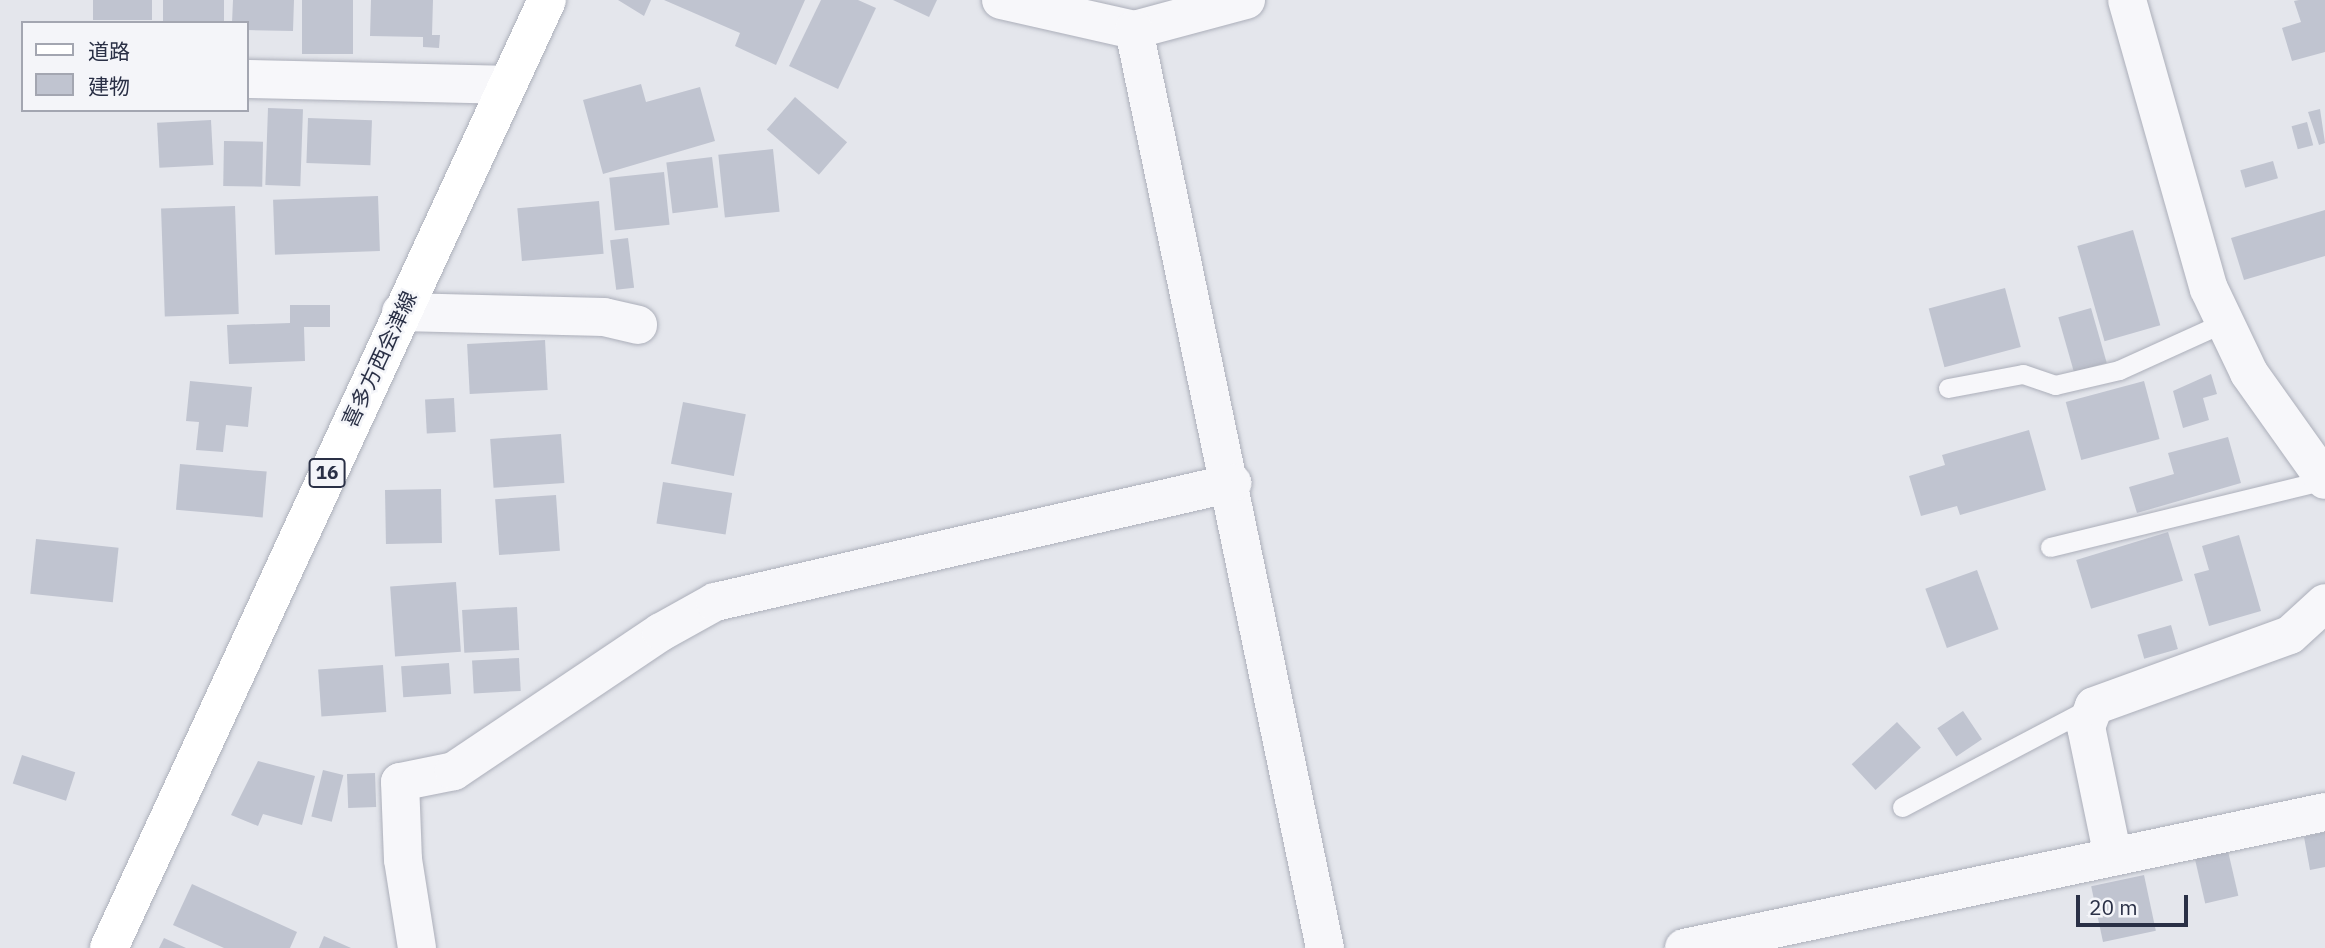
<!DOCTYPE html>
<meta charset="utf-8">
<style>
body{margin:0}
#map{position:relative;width:2325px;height:948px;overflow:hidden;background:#e4e6ec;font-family:"IBM Plex Sans","Noto Sans JP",sans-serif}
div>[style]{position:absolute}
.building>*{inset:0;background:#c0c4d0;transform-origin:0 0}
.roads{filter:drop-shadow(0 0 2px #acafba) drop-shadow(0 0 2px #acafba)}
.service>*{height:19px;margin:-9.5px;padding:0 9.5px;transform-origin:9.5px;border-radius:9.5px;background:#f7f7fa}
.minor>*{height:38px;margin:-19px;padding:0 19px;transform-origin:19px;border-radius:19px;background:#f7f7fa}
.primary>*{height:38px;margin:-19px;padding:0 19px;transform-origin:19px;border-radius:19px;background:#fff}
span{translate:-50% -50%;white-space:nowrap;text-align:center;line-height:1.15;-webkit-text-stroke:5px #f4f5f9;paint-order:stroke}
.shield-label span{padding:2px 5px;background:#f4f5f9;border:2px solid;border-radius:5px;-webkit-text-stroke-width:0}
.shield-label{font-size:19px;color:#2a3046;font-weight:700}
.street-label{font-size:21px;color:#2a3046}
.legend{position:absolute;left:21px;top:21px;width:228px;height:91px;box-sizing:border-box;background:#f4f5f9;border:2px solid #a3a6b1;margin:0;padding:9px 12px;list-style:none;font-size:21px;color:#2a3046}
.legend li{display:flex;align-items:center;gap:14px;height:35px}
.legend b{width:35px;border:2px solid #a3a6b1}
.scale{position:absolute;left:2076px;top:895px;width:112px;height:32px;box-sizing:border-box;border:4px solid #2a3046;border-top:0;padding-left:9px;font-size:21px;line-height:24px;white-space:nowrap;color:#2a3046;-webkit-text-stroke:5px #f4f5f9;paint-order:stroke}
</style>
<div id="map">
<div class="building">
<div style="left:93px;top:0;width:59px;height:20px"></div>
<div style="left:163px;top:0;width:61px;height:23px"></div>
<div style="clip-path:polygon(233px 0,294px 0,293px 31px,247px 30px,247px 23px,232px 23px)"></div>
<div style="left:302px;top:0;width:51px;height:54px"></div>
<div style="clip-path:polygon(371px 0,433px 0,432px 35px,440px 35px,439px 48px,423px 47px,423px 37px,370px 36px)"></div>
<div style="clip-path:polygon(618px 0,651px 0,644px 16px)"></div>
<div style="clip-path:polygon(664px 0,805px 0,776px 65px,735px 46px,740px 33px)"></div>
<div style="clip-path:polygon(821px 0,858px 0,876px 8px,838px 89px,789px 66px)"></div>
<div style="clip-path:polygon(893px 0,937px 0,929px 17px)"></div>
<div style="clip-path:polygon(2299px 0,2325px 0,2325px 52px,2292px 61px,2282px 28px,2301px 22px,2294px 1px)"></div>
<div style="clip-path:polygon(641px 84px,646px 102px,700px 87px,715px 141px,603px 174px,583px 100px)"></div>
<div style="left:795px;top:97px;width:69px;height:43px;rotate:41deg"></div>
<div style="left:268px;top:108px;width:35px;height:77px;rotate:2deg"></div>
<div style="clip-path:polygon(2320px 109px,2325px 143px,2319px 145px,2308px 112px)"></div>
<div style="left:308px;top:118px;width:64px;height:45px;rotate:2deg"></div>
<div style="left:211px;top:120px;width:45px;height:54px;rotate:87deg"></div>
<div style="left:2307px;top:122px;width:24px;height:16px;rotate:75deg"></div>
<div style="left:224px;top:141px;width:39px;height:45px;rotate:1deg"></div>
<div style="left:773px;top:149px;width:63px;height:55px;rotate:84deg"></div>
<div style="left:712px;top:157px;width:51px;height:46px;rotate:83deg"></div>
<div style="left:2273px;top:161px;width:18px;height:34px;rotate:74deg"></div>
<div style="left:664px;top:172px;width:53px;height:55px;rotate:84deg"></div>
<div style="left:378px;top:196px;width:55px;height:105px;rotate:88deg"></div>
<div style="left:599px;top:201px;width:53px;height:82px;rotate:85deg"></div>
<div style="left:235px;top:206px;width:108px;height:74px;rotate:88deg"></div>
<div style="clip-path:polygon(2325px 210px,2325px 256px,2244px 280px,2231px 238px)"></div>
<div style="left:2133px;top:230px;width:99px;height:58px;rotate:74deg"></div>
<div style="left:628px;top:238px;width:50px;height:18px;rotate:83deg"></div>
<div style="left:2005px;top:288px;width:61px;height:79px;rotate:75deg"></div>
<div style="clip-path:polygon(290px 305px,330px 305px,330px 327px,304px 327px,305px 361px,229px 364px,227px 325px,290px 323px)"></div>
<div style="left:2091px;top:308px;width:57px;height:34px;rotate:74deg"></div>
<div style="left:545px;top:340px;width:50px;height:78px;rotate:87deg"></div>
<div style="clip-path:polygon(2211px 374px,2217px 394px,2203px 398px,2209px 420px,2183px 428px,2173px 391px)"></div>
<div style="clip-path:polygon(190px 381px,252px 387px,248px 427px,226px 425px,223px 452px,196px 450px,199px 422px,186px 421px)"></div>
<div style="left:2144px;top:381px;width:60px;height:81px;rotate:75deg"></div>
<div style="left:454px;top:398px;width:34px;height:29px;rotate:87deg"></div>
<div style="left:683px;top:402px;width:64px;height:63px;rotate:11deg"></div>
<div style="clip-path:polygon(2029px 430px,2046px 490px,1960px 515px,1957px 506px,1921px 516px,1909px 476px,1945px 465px,1942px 455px)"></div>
<div style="left:561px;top:434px;width:49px;height:71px;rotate:86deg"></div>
<div style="clip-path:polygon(2228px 437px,2241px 483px,2137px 513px,2129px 487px,2174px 474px,2168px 453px)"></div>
<div style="left:180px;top:464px;width:87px;height:46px;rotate:5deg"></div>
<div style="left:663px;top:482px;width:70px;height:42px;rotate:9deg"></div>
<div style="left:441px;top:489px;width:54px;height:56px;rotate:89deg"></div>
<div style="left:556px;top:495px;width:56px;height:61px;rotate:86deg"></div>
<div style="left:2168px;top:532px;width:51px;height:96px;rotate:73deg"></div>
<div style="clip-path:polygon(2239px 535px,2261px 611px,2209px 626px,2194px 574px,2209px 570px,2202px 546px)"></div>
<div style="left:36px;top:539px;width:83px;height:55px;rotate:6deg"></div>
<div style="left:1977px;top:570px;width:63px;height:55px;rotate:70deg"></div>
<div style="left:456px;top:582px;width:70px;height:66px;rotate:86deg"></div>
<div style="left:517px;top:607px;width:43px;height:55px;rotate:87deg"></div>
<div style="left:2171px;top:625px;width:25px;height:35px;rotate:74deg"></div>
<div style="left:519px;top:658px;width:33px;height:47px;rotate:87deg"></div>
<div style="left:449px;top:663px;width:31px;height:48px;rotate:86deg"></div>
<div style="left:383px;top:665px;width:47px;height:65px;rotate:86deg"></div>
<div style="left:1963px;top:711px;width:34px;height:31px;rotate:56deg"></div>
<div style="left:1897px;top:722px;width:35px;height:62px;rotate:47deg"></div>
<div style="left:22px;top:755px;width:56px;height:30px;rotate:18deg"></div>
<div style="clip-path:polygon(258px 761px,315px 776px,302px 825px,263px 814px,258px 826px,231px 815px)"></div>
<div style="left:323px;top:770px;width:21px;height:48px;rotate:14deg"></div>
<div style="left:375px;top:773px;width:34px;height:28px;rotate:88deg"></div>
<div style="clip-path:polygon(2325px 832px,2325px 867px,2310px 870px,2304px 837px)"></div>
<div style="left:2228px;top:851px;width:46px;height:34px;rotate:77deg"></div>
<div style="left:2144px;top:875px;width:57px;height:54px;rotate:78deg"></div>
<div style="clip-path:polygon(192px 884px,297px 932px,290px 948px,224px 948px,173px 925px)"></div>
<div style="clip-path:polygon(324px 936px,351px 948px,319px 948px)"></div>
<div style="clip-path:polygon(164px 938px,186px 948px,159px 948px)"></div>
</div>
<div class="roads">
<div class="service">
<div style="left:1948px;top:388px;width:76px;rotate:-10.6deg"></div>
<div style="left:2023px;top:374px;width:34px;rotate:19deg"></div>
<div style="left:2055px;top:385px;width:66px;rotate:-13.2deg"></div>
<div style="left:2119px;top:370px;width:116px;rotate:-24.4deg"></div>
<div style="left:2050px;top:547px;width:283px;rotate:-13.7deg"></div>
<div style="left:1902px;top:807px;width:212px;rotate:-27.8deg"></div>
</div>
<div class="minor">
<div style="left:1001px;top:0;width:136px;rotate:12.7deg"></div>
<div style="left:1134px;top:30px;width:116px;rotate:-15deg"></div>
<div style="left:2127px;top:0;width:300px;rotate:74.2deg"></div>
<div style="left:2209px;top:289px;width:93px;rotate:64.5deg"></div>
<div style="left:2249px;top:373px;width:131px;rotate:54.6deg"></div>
<div style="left:1134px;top:30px;width:938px;rotate:78.25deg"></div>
<div style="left:247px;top:79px;width:259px;rotate:1.3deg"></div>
<div style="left:401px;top:312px;width:203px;rotate:1.4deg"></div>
<div style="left:604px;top:317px;width:35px;rotate:13deg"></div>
<div style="left:2113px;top:857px;width:133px;rotate:-101.7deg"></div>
<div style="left:2086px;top:727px;width:22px;rotate:-69deg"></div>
<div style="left:2094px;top:706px;width:208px;rotate:-19.9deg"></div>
<div style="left:2290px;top:635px;width:47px;rotate:-42.4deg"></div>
<div style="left:417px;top:948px;width:89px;rotate:-99deg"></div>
<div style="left:403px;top:860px;width:78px;rotate:-92.2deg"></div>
<div style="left:400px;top:782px;width:55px;rotate:-11.5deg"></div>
<div style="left:454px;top:771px;width:249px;rotate:-33.9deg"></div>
<div style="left:661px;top:632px;width:62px;rotate:-29.1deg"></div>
<div style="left:715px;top:602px;width:531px;rotate:-12.96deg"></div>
<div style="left:1684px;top:948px;width:655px;rotate:-11.98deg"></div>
</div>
<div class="primary">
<div style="left:109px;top:948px;width:1044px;rotate:-65.2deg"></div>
</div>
</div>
<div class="shield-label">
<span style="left:327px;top:473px">16</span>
</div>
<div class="street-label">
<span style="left:379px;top:359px;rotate:-65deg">喜多方西会津線</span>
</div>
<ul class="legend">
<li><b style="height:9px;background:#fff"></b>道路</li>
<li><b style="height:19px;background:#c0c4d0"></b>建物</li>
</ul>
<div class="scale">20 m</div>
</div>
